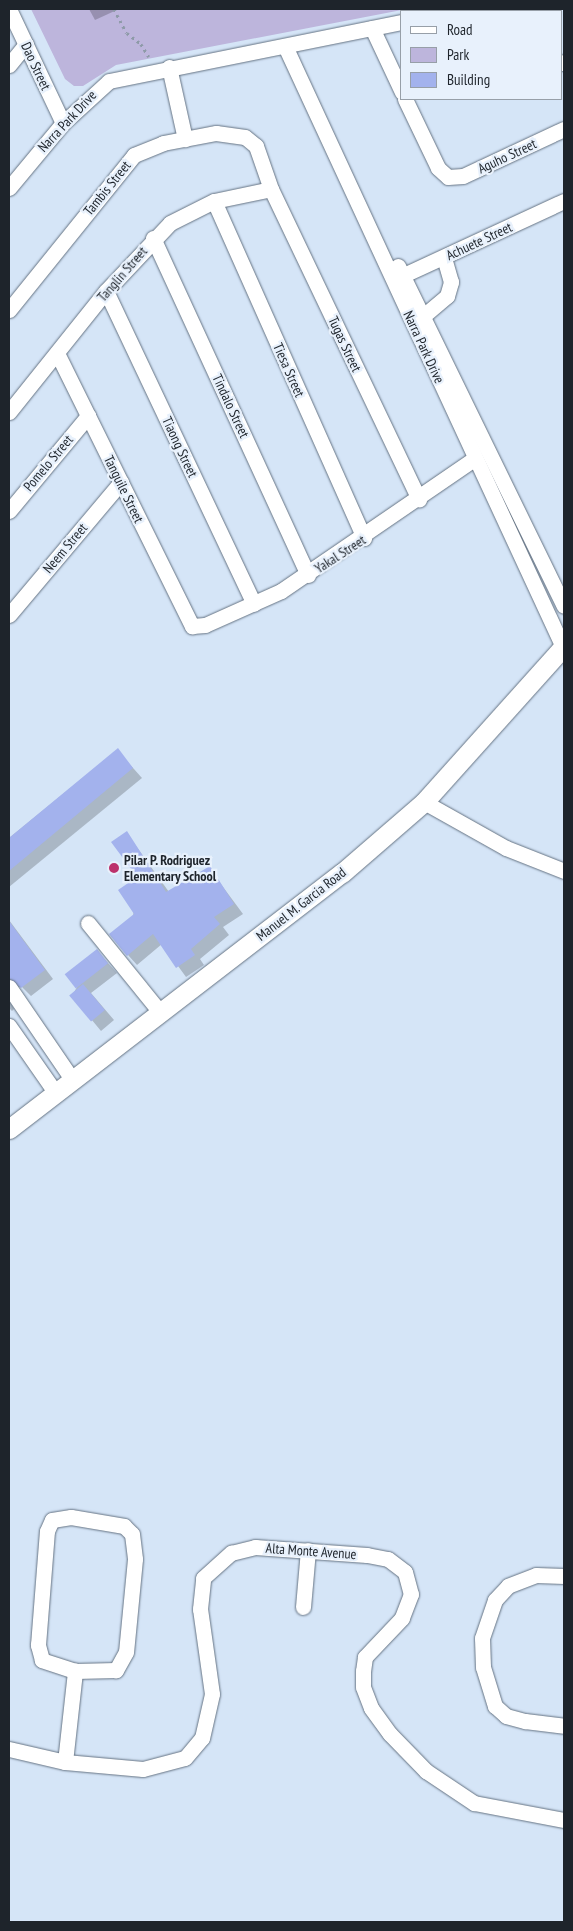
<!DOCTYPE html>
<style>
body{margin:0}
#map{position:relative;width:573px;height:1931px;overflow:hidden;background:#d5e5f7;font-family:"PT Sans Narrow",sans-serif}
div>[style]{position:absolute}
.green>*{inset:0;background:#bdb5dc}
.shadow>*{inset:0;background:#0003}
.building>*{inset:0;background:#a3b2ed;transform-origin:0 0}
.path>*{height:2.5px;margin-top:-1.25px;transform-origin:0;background:repeating-linear-gradient(90deg,#8e9aa8 0 2.5px,transparent 0 6.5px)}
.roads{filter:drop-shadow(0 0 1px #657383) drop-shadow(0 0 1px #657383)}
.minor>*{height:15px;margin:-7.5px;padding:0 7.5px;transform-origin:7.5px;border-radius:7.5px;background:#fff}
.major>*{height:19px;margin:-9.5px;padding:0 9.5px;transform-origin:9.5px;border-radius:9.5px;background:#fff}
.dots>*{width:14px;height:14px;translate:-50% -50%;box-sizing:border-box;border:2px solid #e8f1fc;border-radius:50%}
span{translate:-50% -50%;white-space:nowrap;text-align:center;line-height:1.15;-webkit-text-stroke:4.5px #e8f1fc;paint-order:stroke}
.street-label{font-size:14px;color:#1e242b}
.poi-label{font-size:14px;color:#1e242b;font-weight:700}
.left{translate:0 -50%;text-align:left}
.frame{position:absolute;inset:0;border:10px solid #1e242b;pointer-events:none}
.legend{position:absolute;left:400px;top:10px;width:162px;height:90px;box-sizing:border-box;background:#e8f1fc;border:1px solid #979fa8;margin:0;padding:6px 9px;list-style:none;font-size:15px;color:#1e242b}
.legend li{display:flex;align-items:center;gap:10px;height:25px}
.legend b{width:25px;border:1px solid #979fa8}
</style>
<div id="map">
<div class="green">
<div style="clip-path:polygon(31px 9px,407px 9px,116px 65px,83px 86px,74px 86px,65px 79px)"></div>
</div>
<div class="shadow">
<div style="clip-path:polygon(89px 9px,119px 9px,95px 20px)"></div>
<div style="clip-path:polygon(117px 750px,142px 778px,9px 887px,9px 838px)"></div>
<div style="clip-path:polygon(126px 832px,169px 892px,209px 868px,243px 914px,223px 927px,229px 935px,200px 959px,204px 965px,186px 977px,162px 944px,137px 965px,128px 955px,138px 878px)"></div>
<div style="clip-path:polygon(9px 920px,53px 979px,31px 996px,22px 987px,12px 988px,9px 996px,9px 969px,14px 965px,9px 958px)"></div>
<div style="clip-path:polygon(97px 951px,117px 973px,91px 993px,114px 1020px,101px 1031px,72px 996px)"></div>
<div style="clip-path:polygon(9px 999px,14px 1009px,12px 1011px,9px 1008px)"></div>
</div>
<div class="building">
<div style="clip-path:polygon(118px 748px,133px 768px,9px 871px,9px 838px)"></div>
<div style="clip-path:polygon(127px 831px,166px 892px,210px 866px,234px 904px,214px 917px,220px 924px,191px 949px,195px 955px,176px 968px,153px 934px,127px 956px,109px 934px,134px 914px,118px 890px,137px 877px,111px 842px)"></div>
<div style="clip-path:polygon(9px 921px,45px 970px,21px 988px,9px 978px)"></div>
<div style="left:97px;top:949px;width:18px;height:41px;rotate:52deg"></div>
<div style="left:83px;top:984px;width:34px;height:18px;rotate:50deg"></div>
</div>
<div class="path">
<div style="left:114px;top:9px;width:27px;rotate:62deg"></div>
<div style="left:127px;top:33px;width:18px;rotate:38deg"></div>
<div style="left:141px;top:44px;width:15px;rotate:58deg"></div>
</div>
<div class="roads">
<div class="minor">
<div style="left:9px;top:9px;width:126px;rotate:64.7deg"></div>
<div style="left:437px;top:9px;width:2px;rotate:63deg"></div>
<div style="left:523px;top:11px;width:5px;rotate:-22deg"></div>
<div style="left:372px;top:28px;width:71px;rotate:64.9deg"></div>
<div style="left:285px;top:46px;width:662px;rotate:65.18deg"></div>
<div style="left:562px;top:63px;width:2px;rotate:-27deg"></div>
<div style="left:9px;top:65px;width:27px;rotate:-51deg"></div>
<div style="left:169px;top:67px;width:74px;rotate:77.5deg"></div>
<div style="left:405px;top:99px;width:76px;rotate:64.4deg"></div>
<div style="left:438px;top:168px;width:13px;rotate:42deg"></div>
<div style="left:448px;top:177px;width:15px;rotate:-4deg"></div>
<div style="left:463px;top:176px;width:111px;rotate:-25deg"></div>
<div style="left:9px;top:188px;width:85px;rotate:-50.3deg"></div>
<div style="left:63px;top:123px;width:62px;rotate:-42.4deg"></div>
<div style="left:109px;top:81px;width:299px;rotate:-11.4deg"></div>
<div style="left:214px;top:201px;width:369px;rotate:66deg"></div>
<div style="left:153px;top:238px;width:371px;rotate:65.3deg"></div>
<div style="left:398px;top:266px;width:378px;rotate:64deg"></div>
<div style="left:395px;top:279px;width:186px;rotate:-24.8deg"></div>
<div style="left:106px;top:291px;width:346px;rotate:64.7deg"></div>
<div style="left:9px;top:310px;width:199px;rotate:-51.1deg"></div>
<div style="left:134px;top:155px;width:31px;rotate:-22deg"></div>
<div style="left:163px;top:143px;width:54px;rotate:-10.7deg"></div>
<div style="left:216px;top:133px;width:29px;rotate:8deg"></div>
<div style="left:245px;top:137px;width:14px;rotate:39deg"></div>
<div style="left:256px;top:146px;width:46px;rotate:70.8deg"></div>
<div style="left:271px;top:189px;width:344px;rotate:64.5deg"></div>
<div style="left:415px;top:323px;width:42px;rotate:-40.2deg"></div>
<div style="left:447px;top:296px;width:15px;rotate:-74deg"></div>
<div style="left:451px;top:282px;width:26px;rotate:-106deg"></div>
<div style="left:57px;top:353px;width:305px;rotate:63.7deg"></div>
<div style="left:192px;top:626px;width:13px;rotate:-4deg"></div>
<div style="left:205px;top:625px;width:83px;rotate:-24.1deg"></div>
<div style="left:281px;top:591px;width:235px;rotate:-34.4deg"></div>
<div style="left:9px;top:412px;width:155px;rotate:-51.3deg"></div>
<div style="left:106px;top:291px;width:93px;rotate:-46.7deg"></div>
<div style="left:170px;top:223px;width:49px;rotate:-26.6deg"></div>
<div style="left:214px;top:201px;width:58px;rotate:-11.9deg"></div>
<div style="left:9px;top:511px;width:124px;rotate:-50.3deg"></div>
<div style="left:9px;top:615px;width:174px;rotate:-49.9deg"></div>
<div style="left:424px;top:802px;width:94px;rotate:29.3deg"></div>
<div style="left:506px;top:848px;width:62px;rotate:21.6deg"></div>
<div style="left:88px;top:923px;width:114px;rotate:51deg"></div>
<div style="left:9px;top:987px;width:112px;rotate:55.6deg"></div>
<div style="left:9px;top:1026px;width:80px;rotate:55.1deg"></div>
<div style="left:71px;top:1517px;width:54px;rotate:9.6deg"></div>
<div style="left:124px;top:1526px;width:11px;rotate:45deg"></div>
<div style="left:132px;top:1534px;width:25px;rotate:83deg"></div>
<div style="left:135px;top:1559px;width:93px;rotate:95.5deg"></div>
<div style="left:126px;top:1652px;width:21px;rotate:119deg"></div>
<div style="left:116px;top:1670px;width:41px;rotate:178.6deg"></div>
<div style="left:75px;top:1671px;width:35px;rotate:-162deg"></div>
<div style="left:42px;top:1660px;width:16px;rotate:-105deg"></div>
<div style="left:38px;top:1645px;width:114px;rotate:-85.5deg"></div>
<div style="left:47px;top:1531px;width:12px;rotate:-66deg"></div>
<div style="left:52px;top:1520px;width:19px;rotate:-9deg"></div>
<div style="left:564px;top:1576px;width:28px;rotate:-178deg"></div>
<div style="left:536px;top:1575px;width:30px;rotate:159deg"></div>
<div style="left:508px;top:1586px;width:19px;rotate:133deg"></div>
<div style="left:495px;top:1600px;width:40px;rotate:108.9deg"></div>
<div style="left:482px;top:1638px;width:29px;rotate:88deg"></div>
<div style="left:483px;top:1667px;width:41px;rotate:72.9deg"></div>
<div style="left:495px;top:1706px;width:15px;rotate:42deg"></div>
<div style="left:506px;top:1716px;width:20px;rotate:15deg"></div>
<div style="left:525px;top:1721px;width:39px;rotate:7deg"></div>
<div style="left:303px;top:1607px;width:57px;rotate:-85deg"></div>
<div style="left:9px;top:1749px;width:57px;rotate:13.1deg"></div>
<div style="left:65px;top:1762px;width:78px;rotate:5.1deg"></div>
<div style="left:143px;top:1769px;width:43px;rotate:-14.7deg"></div>
<div style="left:185px;top:1758px;width:26px;rotate:-50deg"></div>
<div style="left:202px;top:1738px;width:45px;rotate:-77.2deg"></div>
<div style="left:212px;top:1694px;width:86px;rotate:-98deg"></div>
<div style="left:200px;top:1609px;width:31px;rotate:-84deg"></div>
<div style="left:203px;top:1578px;width:38px;rotate:-42deg"></div>
<div style="left:231px;top:1553px;width:25px;rotate:-14deg"></div>
<div style="left:255px;top:1547px;width:112px;rotate:4.1deg"></div>
<div style="left:367px;top:1555px;width:21px;rotate:11deg"></div>
<div style="left:388px;top:1559px;width:21px;rotate:37deg"></div>
<div style="left:405px;top:1572px;width:23px;rotate:75deg"></div>
<div style="left:411px;top:1594px;width:26px;rotate:111deg"></div>
<div style="left:402px;top:1618px;width:54px;rotate:133.5deg"></div>
<div style="left:365px;top:1657px;width:14px;rotate:98deg"></div>
<div style="left:363px;top:1671px;width:16px;rotate:90deg"></div>
<div style="left:363px;top:1687px;width:22px;rotate:69deg"></div>
<div style="left:371px;top:1708px;width:32px;rotate:54deg"></div>
<div style="left:390px;top:1734px;width:52px;rotate:45.8deg"></div>
<div style="left:426px;top:1771px;width:58px;rotate:33.7deg"></div>
<div style="left:474px;top:1803px;width:92px;rotate:10.7deg"></div>
<div style="left:65px;top:1762px;width:92px;rotate:-83.7deg"></div>
</div>
<div class="major">
<div style="left:9px;top:1129px;width:420px;rotate:-37.6deg"></div>
<div style="left:342px;top:873px;width:108px;rotate:-40.9deg"></div>
<div style="left:424px;top:802px;width:210px;rotate:-48.1deg"></div>
</div>
</div>
<div class="dots">
<div style="left:114px;top:868px;background:#bc316b"></div>
</div>
<div class="street-label">
<span style="left:36px;top:66px;rotate:65deg">Dao Street</span>
<span style="left:67px;top:121px;rotate:-47deg">Narra Park Drive</span>
<span style="left:507px;top:156px;rotate:-25deg">Aguho Street</span>
<span style="left:107px;top:188px;rotate:-51deg">Tambis Street</span>
<span style="left:479px;top:241px;rotate:-25deg">Achuete Street</span>
<span style="left:122px;top:274px;rotate:-49deg">Tanglin Street</span>
<span style="left:345px;top:344px;rotate:65deg">Tugas Street</span>
<span style="left:424px;top:347px;rotate:65deg">Narra Park Drive</span>
<span style="left:289px;top:370px;rotate:66deg">Tiesa Street</span>
<span style="left:231px;top:406px;rotate:65deg">Tindalo Street</span>
<span style="left:180px;top:447px;rotate:65deg">Tiaong Street</span>
<span style="left:48px;top:463px;rotate:-50deg">Pomelo Street</span>
<span style="left:124px;top:489px;rotate:64deg">Tanguile Street</span>
<span style="left:65px;top:548px;rotate:-50deg">Neem Street</span>
<span style="left:340px;top:554px;rotate:-33deg">Yakal Street</span>
<span style="left:301px;top:904px;rotate:-38deg">Manuel M. Garcia Road</span>
<span style="left:311px;top:1551px;rotate:4deg">Alta Monte Avenue</span>
</div>
<div class="poi-label">
<span class="left" style="left:124px;top:868px">Pilar P. Rodriguez<br>Elementary School</span>
</div>
<div class="frame"></div>
<ul class="legend">
<li><b style="height:6px;background:#fff"></b>Road</li>
<li><b style="height:14px;background:#bdb5dc"></b>Park</li>
<li><b style="height:14px;background:#a3b2ed"></b>Building</li>
</ul>
</div>
